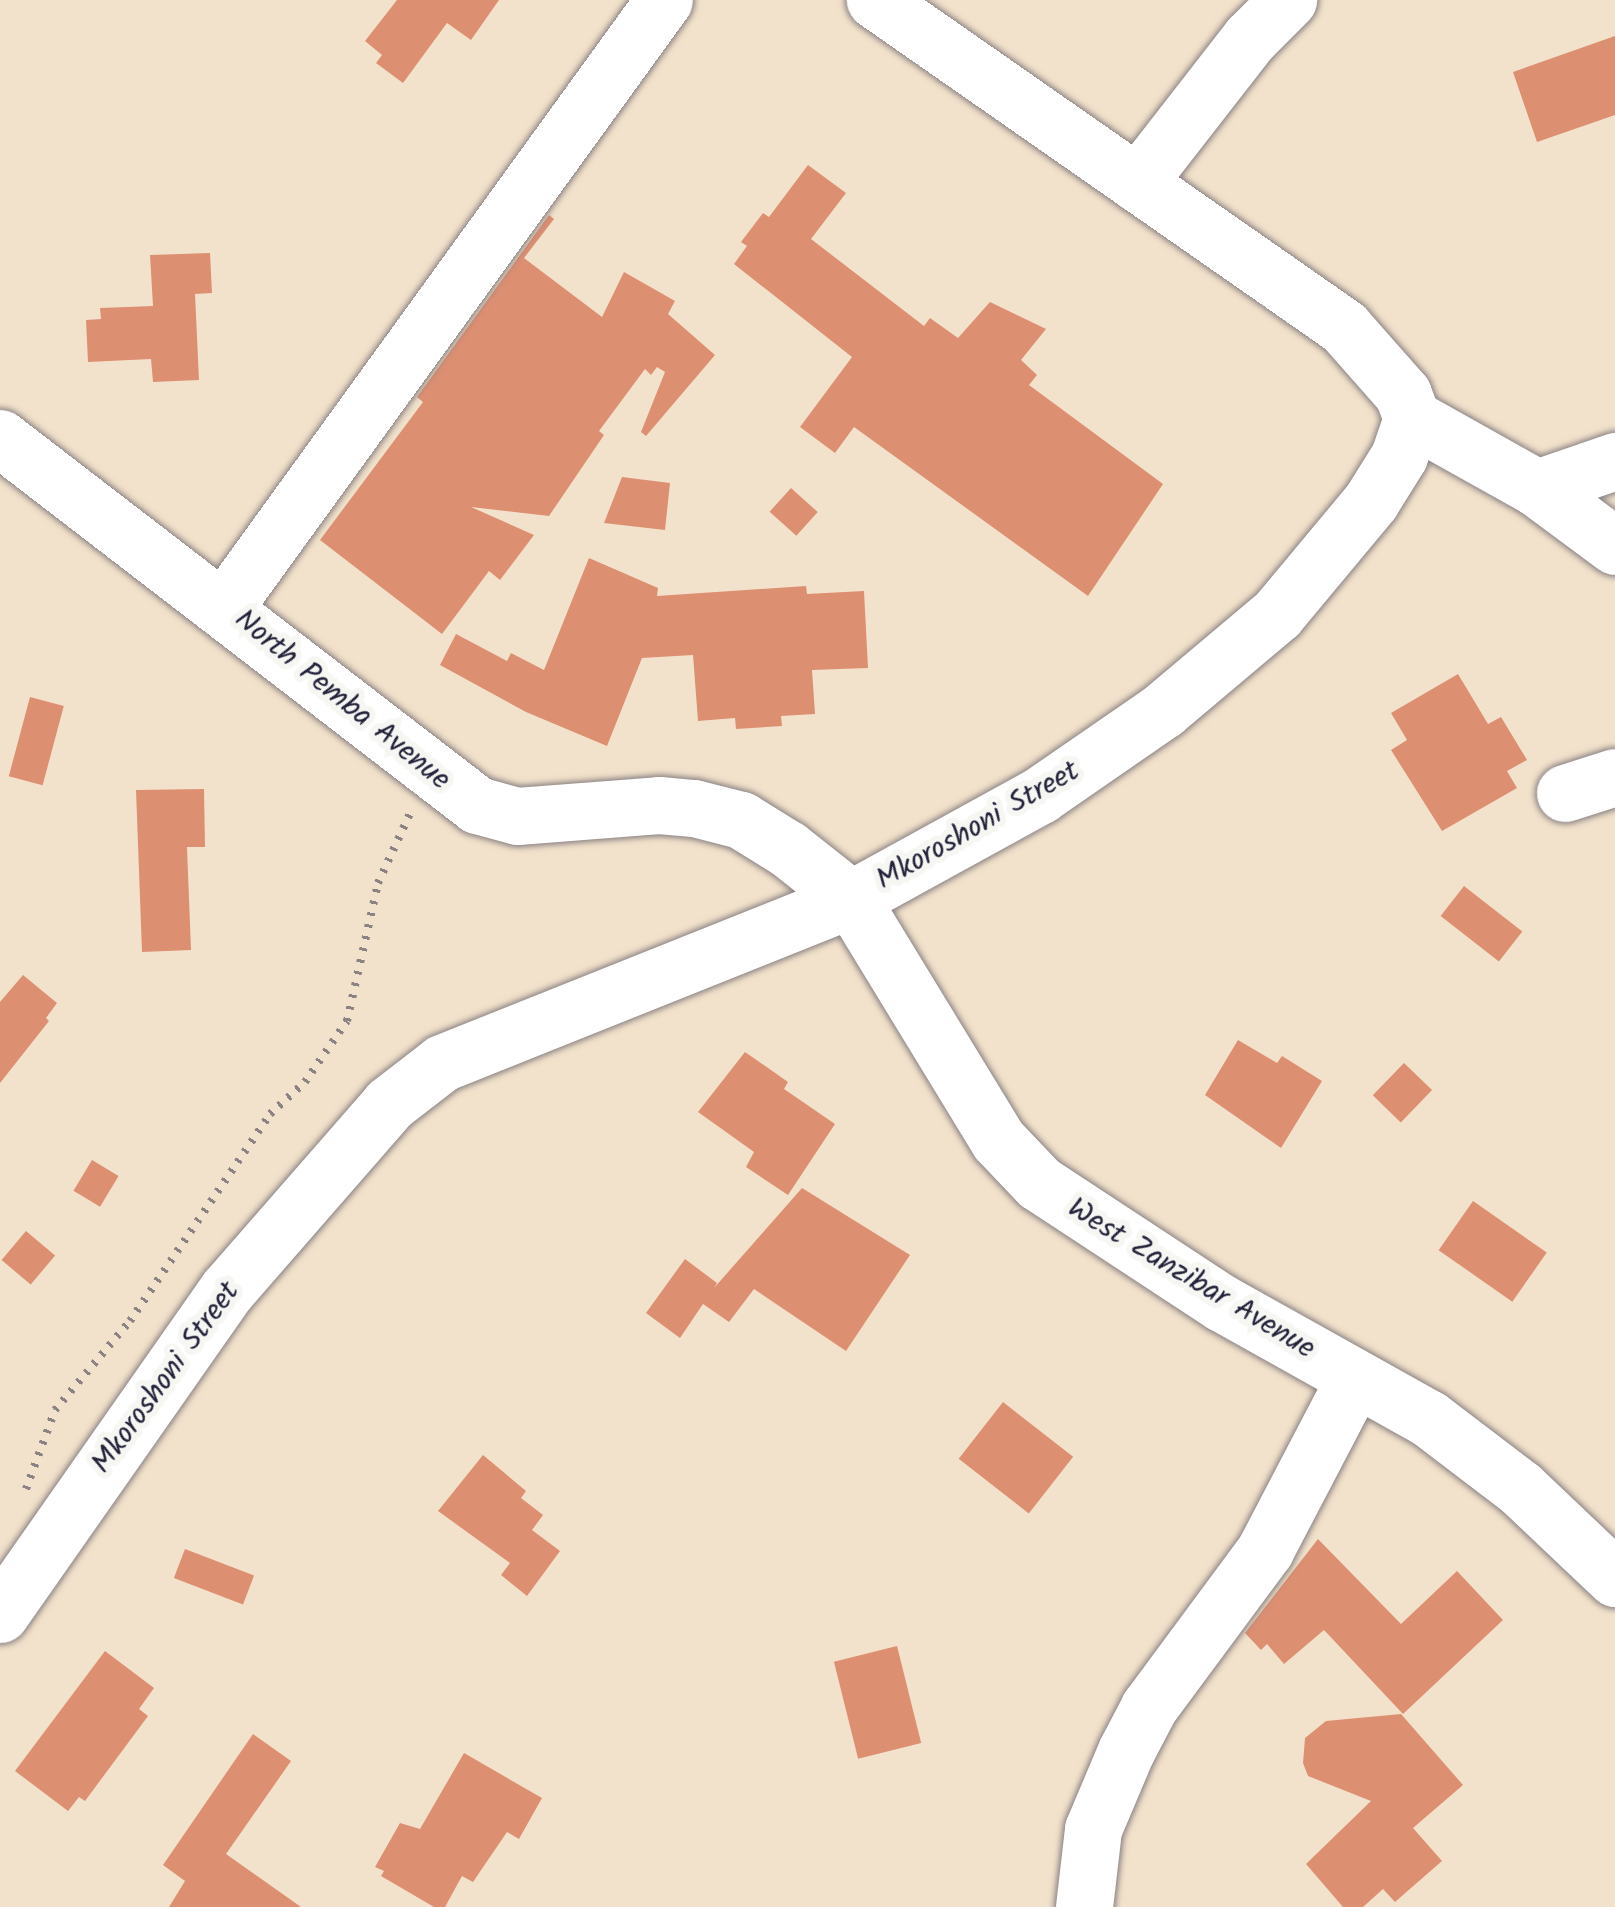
<!DOCTYPE html>
<style>
body{margin:0}
#map{position:relative;width:1615px;height:1907px;overflow:hidden;background:#f3e2cb;font-family:Kalam,sans-serif}
div>[style]{position:absolute}
.building>*{inset:0;background:#dd8f72;transform-origin:0 0}
.path>*{height:8px;margin-top:-4px;transform-origin:0;background:repeating-linear-gradient(90deg,#8a8283 0 3px,transparent 0 12px)}
.roads{filter:drop-shadow(0 0 3px #8a8283) drop-shadow(0 0 3px #8a8283)}
.minor>*{height:57px;margin:-28.5px;padding:0 28.5px;transform-origin:28.5px;border-radius:28.5px;background:#fff}
span{translate:-50% -50%;white-space:nowrap;text-align:center;line-height:1.15;-webkit-text-stroke:12px #f6f6f2;paint-order:stroke}
.street-label{font-size:30px;color:#22223b}
</style>
<div id="map">
<div class="building">
<div style="clip-path:polygon(397px 0,499px 0,471px 40px,447px 23px,403px 83px,376px 63px,382px 55px,365px 41px)"></div>
<div style="clip-path:polygon(1615px 36px,1615px 115px,1537px 142px,1513px 72px)"></div>
<div style="clip-path:polygon(808px 165px,846px 193px,811px 239px,924px 326px,930px 318px,958px 338px,990px 302px,1046px 329px,1021px 360px,1037px 375px,1029px 385px,1163px 484px,1088px 596px,854px 427px,835px 453px,800px 427px,852px 357px,734px 264px,747px 246px,741px 242px,763px 213px,769px 217px)"></div>
<div style="clip-path:polygon(549px 215px,554px 219px,524px 258px,602px 317px,624px 272px,675px 301px,668px 314px,715px 355px,646px 436px,641px 432px,665px 372px,657px 367px,651px 375px,645px 369px,599px 431px,604px 435px,549px 516px,471px 507px,534px 535px,500px 580px,489px 571px,442px 634px,320px 540px,423px 402px,417px 397px)"></div>
<div style="clip-path:polygon(210px 253px,212px 293px,195px 294px,199px 380px,153px 382px,151px 359px,88px 362px,86px 320px,101px 319px,100px 308px,153px 306px,150px 255px)"></div>
<div style="clip-path:polygon(622px 477px,670px 483px,665px 530px,604px 523px)"></div>
<div style="left:791px;top:488px;width:36px;height:32px;rotate:42deg"></div>
<div style="clip-path:polygon(589px 558px,658px 588px,657px 596px,806px 586px,807px 594px,864px 591px,868px 668px,812px 670px,815px 714px,781px 716px,782px 726px,736px 729px,735px 718px,698px 721px,693px 655px,642px 658px,607px 746px,526px 712px,440px 665px,456px 634px,507px 661px,511px 653px,544px 670px)"></div>
<div style="clip-path:polygon(1458px 674px,1488px 724px,1501px 717px,1527px 760px,1507px 771px,1517px 788px,1442px 831px,1391px 750px,1407px 740px,1391px 713px)"></div>
<div style="left:30px;top:697px;width:35px;height:82px;rotate:15deg"></div>
<div style="clip-path:polygon(204px 789px,205px 847px,187px 847px,191px 950px,142px 952px,136px 790px)"></div>
<div style="left:1464px;top:886px;width:74px;height:38px;rotate:38deg"></div>
<div style="clip-path:polygon(23px 975px,57px 1003px,46px 1018px,49px 1021px,0 1083px,0 1002px)"></div>
<div style="clip-path:polygon(1238px 1040px,1277px 1063px,1282px 1056px,1322px 1081px,1281px 1148px,1205px 1095px)"></div>
<div style="clip-path:polygon(745px 1052px,788px 1082px,784px 1089px,835px 1124px,788px 1195px,746px 1167px,754px 1152px,698px 1112px)"></div>
<div style="left:1404px;top:1063px;width:39px;height:45px;rotate:44deg"></div>
<div style="left:92px;top:1160px;width:31px;height:36px;rotate:31deg"></div>
<div style="clip-path:polygon(802px 1188px,910px 1255px,846px 1351px,754px 1289px,729px 1322px,703px 1304px,680px 1338px,646px 1313px,685px 1259px,717px 1283px,714px 1288px)"></div>
<div style="left:1473px;top:1201px;width:90px;height:60px;rotate:35deg"></div>
<div style="left:26px;top:1231px;width:38px;height:38px;rotate:40deg"></div>
<div style="left:1003px;top:1402px;width:89px;height:72px;rotate:38deg"></div>
<div style="clip-path:polygon(483px 1455px,526px 1491px,521px 1498px,543px 1515px,532px 1530px,560px 1551px,527px 1596px,501px 1575px,510px 1563px,438px 1511px)"></div>
<div style="clip-path:polygon(1318px 1539px,1401px 1624px,1457px 1571px,1503px 1620px,1403px 1714px,1324px 1630px,1284px 1664px,1267px 1644px,1261px 1650px,1245px 1633px)"></div>
<div style="left:185px;top:1549px;width:74px;height:31px;rotate:21deg"></div>
<div style="left:897px;top:1646px;width:100px;height:65px;rotate:76deg"></div>
<div style="clip-path:polygon(105px 1651px,154px 1688px,139px 1709px,148px 1716px,85px 1801px,79px 1797px,68px 1811px,15px 1771px)"></div>
<div style="clip-path:polygon(1401px 1714px,1463px 1785px,1413px 1828px,1442px 1861px,1395px 1902px,1383px 1889px,1363px 1907px,1343px 1907px,1306px 1864px,1371px 1801px,1308px 1776px,1303px 1763px,1305px 1738px,1326px 1721px)"></div>
<div style="clip-path:polygon(253px 1734px,291px 1761px,226px 1854px,301px 1907px,169px 1907px,185px 1881px,163px 1865px)"></div>
<div style="clip-path:polygon(464px 1753px,542px 1798px,519px 1839px,507px 1832px,473px 1882px,462px 1876px,445px 1907px,434px 1907px,381px 1876px,384px 1871px,375px 1867px,400px 1823px,420px 1829px)"></div>
</div>
<div class="path">
<div style="left:26px;top:1489px;width:84px;rotate:-69.8deg"></div>
<div style="left:55px;top:1410px;width:116px;rotate:-49.9deg"></div>
<div style="left:130px;top:1321px;width:250px;rotate:-55.9deg"></div>
<div style="left:270px;top:1114px;width:47px;rotate:-42.4deg"></div>
<div style="left:305px;top:1082px;width:74px;rotate:-55.5deg"></div>
<div style="left:347px;top:1021px;width:141px;rotate:-77.3deg"></div>
<div style="left:378px;top:883px;width:81px;rotate:-65.3deg"></div>
</div>
<div class="roads">
<div class="minor">
<div style="left:1137px;top:183px;width:184px;rotate:-52.1deg"></div>
<div style="left:1250px;top:38px;width:54px;rotate:-45deg"></div>
<div style="left:1412px;top:418px;width:143px;rotate:29.2deg"></div>
<div style="left:1537px;top:488px;width:97px;rotate:36.6deg"></div>
<div style="left:0;top:438px;width:602px;rotate:37.57deg"></div>
<div style="left:477px;top:805px;width:41px;rotate:15.4deg"></div>
<div style="left:517px;top:816px;width:142px;rotate:-4.4deg"></div>
<div style="left:659px;top:805px;width:35px;rotate:5deg"></div>
<div style="left:694px;top:808px;width:49px;rotate:14.3deg"></div>
<div style="left:741px;top:820px;width:55px;rotate:31.7deg"></div>
<div style="left:788px;top:849px;width:80px;rotate:38.4deg"></div>
<div style="left:851px;top:899px;width:282px;rotate:58.6deg"></div>
<div style="left:998px;top:1140px;width:59px;rotate:46.4deg"></div>
<div style="left:1039px;top:1183px;width:219px;rotate:33.3deg"></div>
<div style="left:1222px;top:1303px;width:236px;rotate:29.2deg"></div>
<div style="left:1428px;top:1418px;width:116px;rotate:37.3deg"></div>
<div style="left:1520px;top:1488px;width:131px;rotate:43.5deg"></div>
<div style="left:1537px;top:488px;width:83px;rotate:-19.1deg"></div>
<div style="left:225px;top:606px;width:748px;rotate:-54.08deg"></div>
<div style="left:1565px;top:793px;width:52px;rotate:-17.7deg"></div>
<div style="left:0;top:1614px;width:396px;rotate:-55deg"></div>
<div style="left:227px;top:1290px;width:247px;rotate:-48.9deg"></div>
<div style="left:389px;top:1104px;width:67px;rotate:-37.7deg"></div>
<div style="left:442px;top:1063px;width:441px;rotate:-21.8deg"></div>
<div style="left:851px;top:899px;width:216px;rotate:-28.8deg"></div>
<div style="left:1040px;top:795px;width:150px;rotate:-34.6deg"></div>
<div style="left:1163px;top:710px;width:149px;rotate:-40.1deg"></div>
<div style="left:1277px;top:614px;width:147px;rotate:-50.2deg"></div>
<div style="left:1371px;top:501px;width:53px;rotate:-58.1deg"></div>
<div style="left:1399px;top:456px;width:40px;rotate:-71.1deg"></div>
<div style="left:1412px;top:418px;width:26px;rotate:-111deg"></div>
<div style="left:1403px;top:394px;width:89px;rotate:-131.4deg"></div>
<div style="left:1344px;top:327px;width:572px;rotate:-145.11deg"></div>
<div style="left:1084px;top:1907px;width:79px;rotate:-83.4deg"></div>
<div style="left:1093px;top:1829px;width:85px;rotate:-67.1deg"></div>
<div style="left:1126px;top:1751px;width:50px;rotate:-62.4deg"></div>
<div style="left:1149px;top:1707px;width:195px;rotate:-53.5deg"></div>
<div style="left:1265px;top:1550px;width:194px;rotate:-62.4deg"></div>
</div>
</div>
<div class="street-label">
<span style="left:342px;top:700px;rotate:39deg">North Pemba Avenue</span>
<span style="left:978px;top:826px;rotate:-30deg">Mkoroshoni Street</span>
<span style="left:1191px;top:1279px;rotate:31deg">West Zanzibar Avenue</span>
<span style="left:166px;top:1378px;rotate:-54deg">Mkoroshoni Street</span>
</div>
</div>
